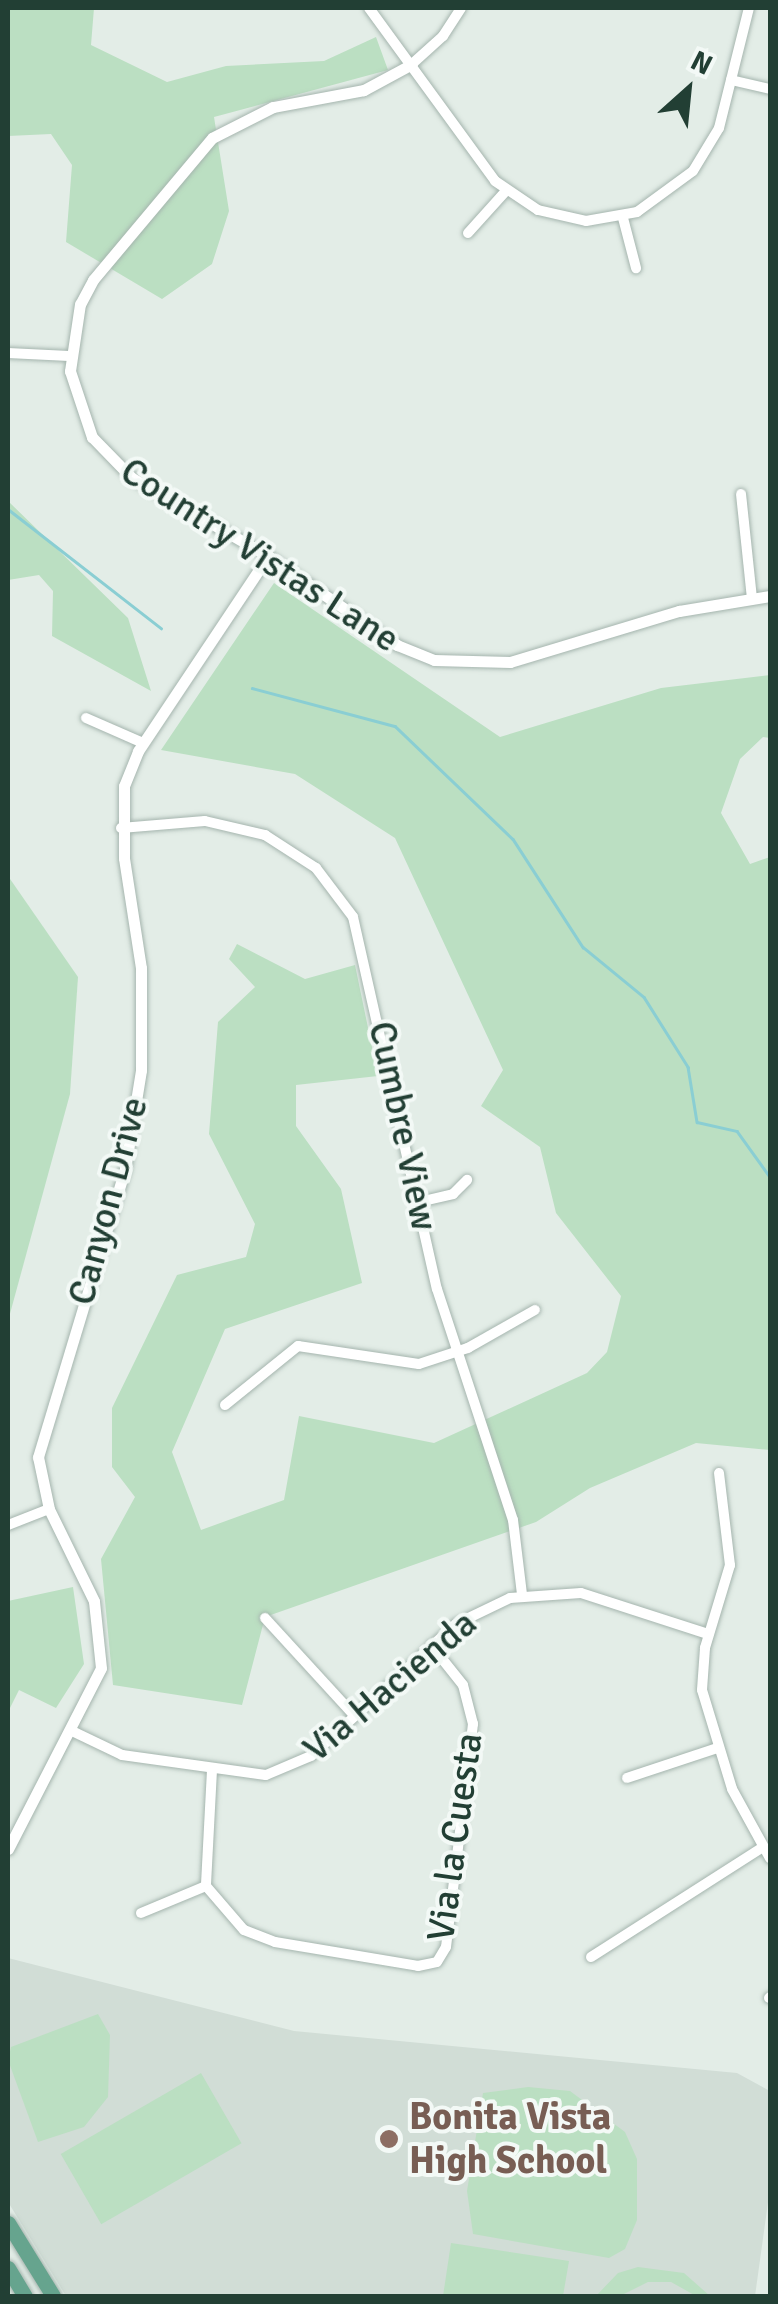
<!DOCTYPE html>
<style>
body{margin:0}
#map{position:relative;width:778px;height:2304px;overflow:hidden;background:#e3ede7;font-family:Signika,sans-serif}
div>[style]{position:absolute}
.built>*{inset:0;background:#d1ddd6}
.green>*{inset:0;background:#bbdfc2;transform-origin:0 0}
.stream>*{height:2.5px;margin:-1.25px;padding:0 1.25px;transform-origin:1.25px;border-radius:1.25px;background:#8aced3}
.roads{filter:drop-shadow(0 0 2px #a5b5ae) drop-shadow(0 0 2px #a5b5ae)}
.minor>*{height:10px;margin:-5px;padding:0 5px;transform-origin:5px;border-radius:5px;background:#fff}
.tertiary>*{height:11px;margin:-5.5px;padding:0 5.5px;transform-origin:5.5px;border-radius:5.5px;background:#fff}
.primary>*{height:15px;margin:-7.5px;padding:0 7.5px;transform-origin:7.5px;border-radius:7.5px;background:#66a48e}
.dots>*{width:28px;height:28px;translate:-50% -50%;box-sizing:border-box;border:5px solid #f3f9f6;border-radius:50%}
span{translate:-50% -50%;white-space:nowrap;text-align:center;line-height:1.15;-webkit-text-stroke:8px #f3f9f6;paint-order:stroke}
.street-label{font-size:38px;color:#223f34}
.education-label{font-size:38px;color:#785e54;font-weight:700}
.left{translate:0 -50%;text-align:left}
.frame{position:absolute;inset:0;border:10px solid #223f34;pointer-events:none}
.north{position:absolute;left:638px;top:40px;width:100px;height:100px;-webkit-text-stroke:8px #f3f9f6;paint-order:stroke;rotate:27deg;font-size:28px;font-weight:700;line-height:40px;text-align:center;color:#223f34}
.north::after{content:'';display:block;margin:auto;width:35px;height:45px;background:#223f34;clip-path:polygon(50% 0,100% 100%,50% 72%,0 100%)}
</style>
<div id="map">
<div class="built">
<div style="clip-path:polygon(8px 1958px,294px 2031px,737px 2073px,770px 2091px,770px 2188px,755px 2296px,66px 2296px,8px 2202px)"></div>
</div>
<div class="green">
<div style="clip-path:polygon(8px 8px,94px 8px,91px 45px,167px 82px,226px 66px,324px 61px,376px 37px,388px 70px,214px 117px,229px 211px,212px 264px,162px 299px,66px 242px,72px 165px,51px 134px,8px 136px)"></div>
<div style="clip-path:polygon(8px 501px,128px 618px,151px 691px,52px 636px,53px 591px,39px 575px,8px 580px)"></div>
<div style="clip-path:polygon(274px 583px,500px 737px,661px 688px,770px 675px,770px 738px,763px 737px,740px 759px,721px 813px,750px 864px,770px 857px,770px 1450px,696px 1443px,590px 1488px,536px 1522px,265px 1617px,242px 1705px,113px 1685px,101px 1559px,135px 1497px,112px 1467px,112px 1408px,177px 1275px,246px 1257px,255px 1224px,209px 1134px,218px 1022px,255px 987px,229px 959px,237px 944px,305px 979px,355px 965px,378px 1076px,296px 1085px,296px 1126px,341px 1189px,362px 1283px,225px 1329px,172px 1452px,201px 1530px,284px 1500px,299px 1416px,434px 1443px,587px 1373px,607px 1352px,621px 1296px,556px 1213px,540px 1147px,481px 1106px,503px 1070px,395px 838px,295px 774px,161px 750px)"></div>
<div style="clip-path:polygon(8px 876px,78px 977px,70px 1094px,8px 1321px)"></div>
<div style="clip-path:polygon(73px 1587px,84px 1664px,56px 1708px,19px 1690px,8px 1712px,8px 1601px)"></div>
<div style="clip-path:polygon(98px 2014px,110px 2035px,108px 2097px,84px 2127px,38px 2142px,8px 2060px,11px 2047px)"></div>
<div style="left:201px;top:2073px;width:81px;height:162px;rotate:60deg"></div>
<div style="clip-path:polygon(528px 2087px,570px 2091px,625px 2132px,637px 2159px,637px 2220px,625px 2249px,609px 2258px,473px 2234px,467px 2191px,483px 2093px)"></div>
<div style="clip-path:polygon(451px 2243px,569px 2261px,563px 2296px,443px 2296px)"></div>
<div style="clip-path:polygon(638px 2267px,684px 2273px,710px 2296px,696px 2296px,671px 2282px,648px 2282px,620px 2296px,596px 2296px,618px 2273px)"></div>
</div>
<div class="stream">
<div style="left:8px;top:509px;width:194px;rotate:37.9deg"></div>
<div style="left:252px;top:688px;width:148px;rotate:14.9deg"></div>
<div style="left:395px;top:726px;width:163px;rotate:43.8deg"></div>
<div style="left:513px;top:839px;width:129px;rotate:57.1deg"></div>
<div style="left:583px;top:947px;width:79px;rotate:39.3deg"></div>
<div style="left:644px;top:997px;width:83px;rotate:57.8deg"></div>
<div style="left:688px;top:1067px;width:56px;rotate:80.7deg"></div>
<div style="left:697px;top:1122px;width:41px;rotate:12.7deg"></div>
<div style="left:737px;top:1131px;width:57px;rotate:54.3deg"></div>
</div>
<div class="roads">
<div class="minor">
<div style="left:369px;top:8px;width:214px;rotate:53.9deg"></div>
<div style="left:495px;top:181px;width:52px;rotate:34deg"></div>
<div style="left:538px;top:210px;width:49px;rotate:12.9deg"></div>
<div style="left:586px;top:221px;width:52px;rotate:-10deg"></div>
<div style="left:637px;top:212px;width:69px;rotate:-36.2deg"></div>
<div style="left:693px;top:171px;width:50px;rotate:-58.8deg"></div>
<div style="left:719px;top:128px;width:124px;rotate:-76deg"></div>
<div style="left:412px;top:64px;width:42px;rotate:-42.1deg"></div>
<div style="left:443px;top:36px;width:33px;rotate:-57deg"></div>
<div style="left:731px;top:80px;width:40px;rotate:13deg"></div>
<div style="left:623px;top:218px;width:52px;rotate:75.4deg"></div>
<div style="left:468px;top:233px;width:57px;rotate:-47.9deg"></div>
<div style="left:8px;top:353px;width:61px;rotate:2.8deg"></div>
<div style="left:741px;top:494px;width:105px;rotate:84deg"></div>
<div style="left:86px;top:718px;width:62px;rotate:23.7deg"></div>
<div style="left:121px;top:828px;width:84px;rotate:-4.8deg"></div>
<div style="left:205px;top:821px;width:62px;rotate:13.1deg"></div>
<div style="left:265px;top:835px;width:61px;rotate:32.9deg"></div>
<div style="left:316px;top:868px;width:61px;rotate:52.9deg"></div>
<div style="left:353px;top:917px;width:381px;rotate:77.3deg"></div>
<div style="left:437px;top:1289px;width:243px;rotate:71.8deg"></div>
<div style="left:513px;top:1520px;width:75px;rotate:83.1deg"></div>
<div style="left:419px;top:1202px;width:35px;rotate:-13deg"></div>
<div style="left:453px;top:1194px;width:20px;rotate:-45deg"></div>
<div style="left:225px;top:1405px;width:94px;rotate:-38.9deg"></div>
<div style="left:298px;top:1346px;width:122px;rotate:8.5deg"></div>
<div style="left:419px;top:1364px;width:52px;rotate:-18.1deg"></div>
<div style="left:468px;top:1348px;width:77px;rotate:-29.6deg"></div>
<div style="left:719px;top:1473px;width:93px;rotate:83.2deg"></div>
<div style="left:730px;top:1565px;width:87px;rotate:106.8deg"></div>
<div style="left:705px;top:1648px;width:42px;rotate:94.1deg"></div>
<div style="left:702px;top:1690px;width:103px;rotate:73.1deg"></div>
<div style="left:732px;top:1789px;width:79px;rotate:61.2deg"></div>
<div style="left:8px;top:1525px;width:44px;rotate:-21.3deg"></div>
<div style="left:265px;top:1618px;width:132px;rotate:47.5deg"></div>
<div style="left:72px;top:1731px;width:55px;rotate:25.6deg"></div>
<div style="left:122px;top:1755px;width:145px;rotate:7.9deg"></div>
<div style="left:266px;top:1775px;width:49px;rotate:-22.9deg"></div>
<div style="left:311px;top:1756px;width:196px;rotate:-42.3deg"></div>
<div style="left:456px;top:1624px;width:60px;rotate:-25.7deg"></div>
<div style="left:510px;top:1598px;width:71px;rotate:-4deg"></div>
<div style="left:581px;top:1593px;width:133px;rotate:17.9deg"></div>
<div style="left:212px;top:1770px;width:116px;rotate:93deg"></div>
<div style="left:206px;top:1886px;width:58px;rotate:49.2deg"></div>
<div style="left:244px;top:1930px;width:33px;rotate:21deg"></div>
<div style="left:275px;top:1942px;width:145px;rotate:9.5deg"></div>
<div style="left:418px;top:1966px;width:19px;rotate:-12deg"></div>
<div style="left:437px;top:1962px;width:17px;rotate:-59deg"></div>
<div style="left:446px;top:1947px;width:225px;rotate:-83.1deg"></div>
<div style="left:473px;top:1724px;width:40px;rotate:-104.4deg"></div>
<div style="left:463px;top:1685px;width:51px;rotate:-128.7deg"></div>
<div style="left:627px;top:1778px;width:95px;rotate:-18.4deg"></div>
<div style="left:141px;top:1913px;width:70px;rotate:-22.6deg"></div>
<div style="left:591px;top:1957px;width:204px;rotate:-32.6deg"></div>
<div style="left:769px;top:1998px;width:1px;rotate:-45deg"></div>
</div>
<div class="tertiary">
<div style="left:412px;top:64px;width:55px;rotate:151.6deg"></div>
<div style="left:364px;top:90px;width:93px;rotate:169.4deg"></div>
<div style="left:273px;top:107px;width:68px;rotate:153.1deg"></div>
<div style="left:212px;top:138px;width:185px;rotate:130deg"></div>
<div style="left:93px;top:280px;width:27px;rotate:118deg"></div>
<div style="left:80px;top:304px;width:68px;rotate:98.5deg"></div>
<div style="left:70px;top:371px;width:70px;rotate:71.6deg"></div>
<div style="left:92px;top:437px;width:57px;rotate:45.7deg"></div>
<div style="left:132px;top:478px;width:157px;rotate:29.8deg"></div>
<div style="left:268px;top:556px;width:157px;rotate:34.6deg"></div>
<div style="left:397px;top:645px;width:40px;rotate:22deg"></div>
<div style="left:434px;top:660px;width:76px;rotate:1.5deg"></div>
<div style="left:510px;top:662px;width:177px;rotate:-16.8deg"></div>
<div style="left:679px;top:611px;width:92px;rotate:-9.4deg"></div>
<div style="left:8px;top:1849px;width:203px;rotate:-62.8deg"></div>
<div style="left:101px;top:1668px;width:67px;rotate:-96deg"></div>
<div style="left:94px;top:1601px;width:102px;rotate:-116.1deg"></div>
<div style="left:49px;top:1509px;width:53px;rotate:-101.9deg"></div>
<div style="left:38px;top:1457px;width:301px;rotate:-73.2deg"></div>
<div style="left:125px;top:1169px;width:100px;rotate:-80.8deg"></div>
<div style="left:141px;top:1070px;width:102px;rotate:-90deg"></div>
<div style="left:141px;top:968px;width:111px;rotate:-98.8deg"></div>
<div style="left:124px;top:858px;width:72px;rotate:-90deg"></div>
<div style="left:124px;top:786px;width:38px;rotate:-68deg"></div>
<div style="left:138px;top:751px;width:234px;rotate:-56.3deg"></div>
</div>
<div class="primary">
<div style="left:8px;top:2223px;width:86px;rotate:58.3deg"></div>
<div style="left:8px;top:2268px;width:33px;rotate:59deg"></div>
</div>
</div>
<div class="dots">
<div style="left:389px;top:2139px;background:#8d6e63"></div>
</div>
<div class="street-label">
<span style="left:260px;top:555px;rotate:33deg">Country Vistas Lane</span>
<span style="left:403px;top:1126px;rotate:78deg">Cumbre View</span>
<span style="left:108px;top:1201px;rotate:-75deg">Canyon Drive</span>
<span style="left:390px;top:1686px;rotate:-40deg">Via Hacienda</span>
<span style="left:455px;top:1837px;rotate:-82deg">Via la Cuesta</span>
</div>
<div class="education-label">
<span class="left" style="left:409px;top:2139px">Bonita Vista<br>High School</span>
</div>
<div class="frame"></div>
<div class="north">N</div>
</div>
